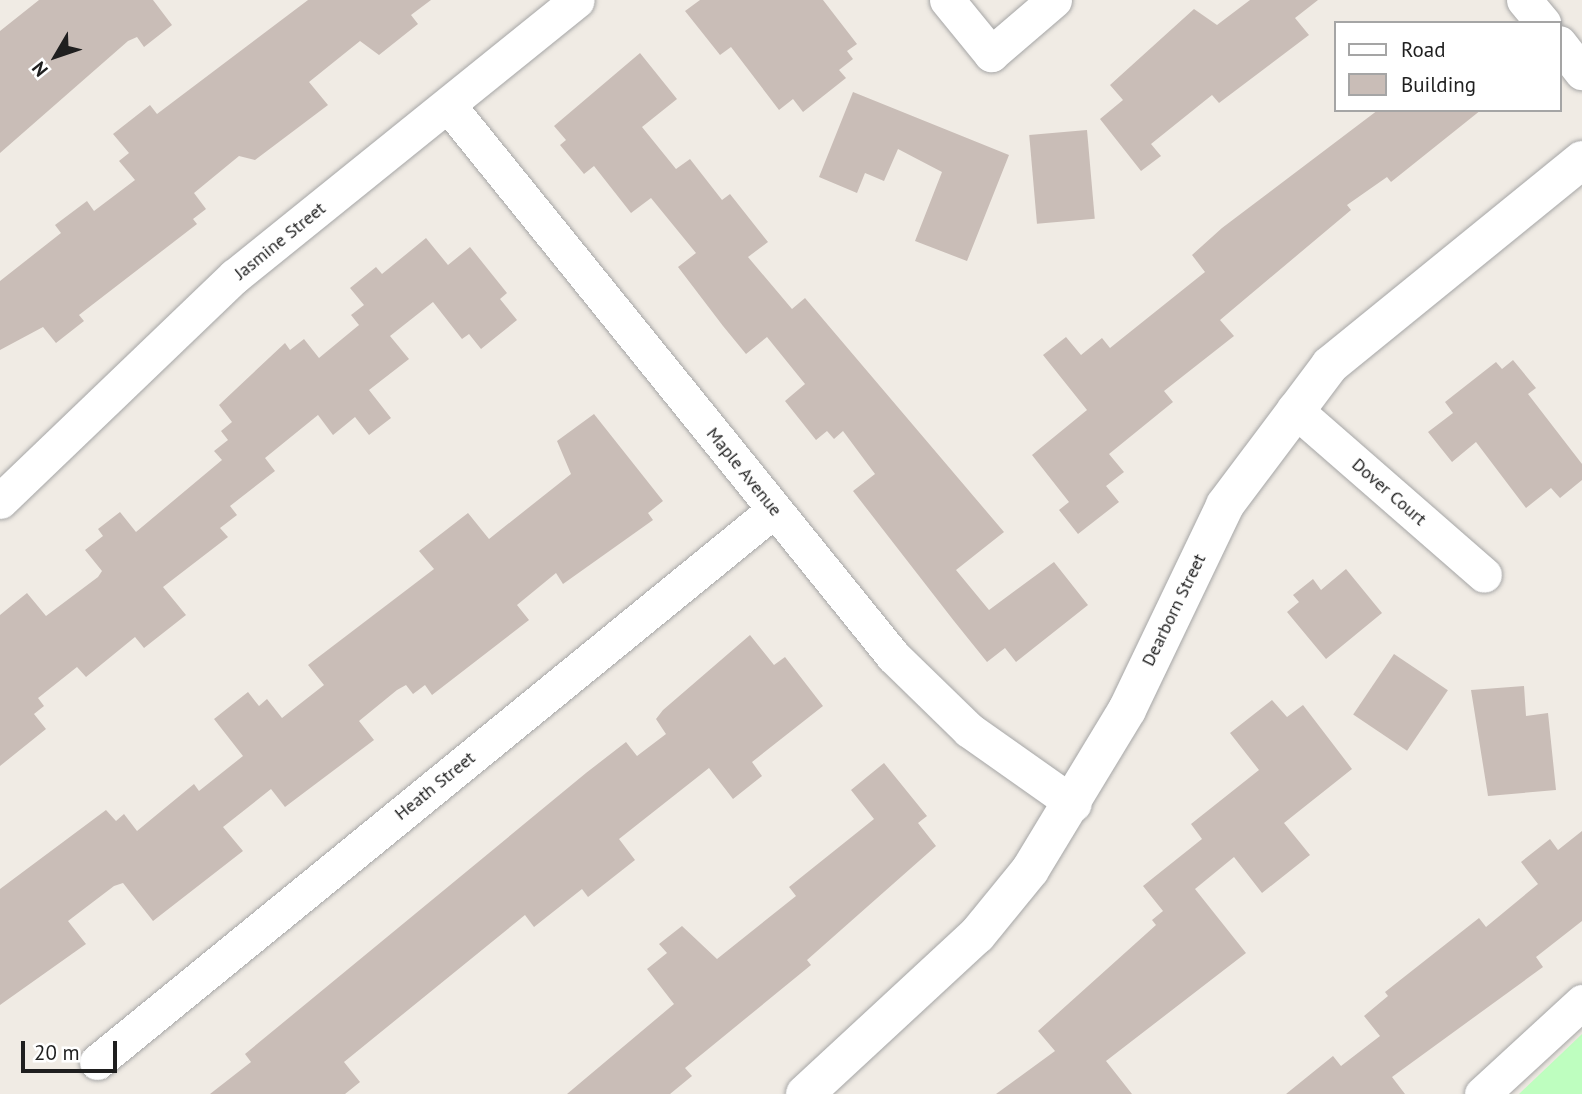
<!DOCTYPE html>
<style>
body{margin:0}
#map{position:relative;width:1582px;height:1094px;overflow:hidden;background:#f0ebe4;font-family:"PT Sans",sans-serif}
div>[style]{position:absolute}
.park>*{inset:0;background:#befebf}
.building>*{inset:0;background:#c9bdb7;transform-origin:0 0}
.roads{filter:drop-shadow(0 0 2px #a6a6a6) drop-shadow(0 0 2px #a6a6a6)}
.minor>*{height:35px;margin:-17.5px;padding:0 17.5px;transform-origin:17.5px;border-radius:17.5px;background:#fff}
.tertiary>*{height:38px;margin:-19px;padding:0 19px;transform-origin:19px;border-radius:19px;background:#fff}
span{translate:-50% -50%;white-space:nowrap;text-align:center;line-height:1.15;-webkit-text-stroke:5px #fff;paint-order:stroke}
.street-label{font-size:18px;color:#1f1f1f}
.legend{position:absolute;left:1334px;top:21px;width:228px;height:91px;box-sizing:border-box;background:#fff;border:2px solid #a5a5a5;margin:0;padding:9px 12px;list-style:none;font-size:21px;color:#1f1f1f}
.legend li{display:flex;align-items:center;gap:14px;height:35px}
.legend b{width:35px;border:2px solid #a5a5a5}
.north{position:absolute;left:21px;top:21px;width:70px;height:70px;-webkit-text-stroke:5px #fff;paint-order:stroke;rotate:231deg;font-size:19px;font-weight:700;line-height:28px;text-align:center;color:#1f1f1f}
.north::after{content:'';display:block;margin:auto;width:24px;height:32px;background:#1f1f1f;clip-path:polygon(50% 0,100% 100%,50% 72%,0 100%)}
.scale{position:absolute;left:21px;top:1041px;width:96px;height:32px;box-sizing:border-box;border:4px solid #1f1f1f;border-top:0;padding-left:9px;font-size:21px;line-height:24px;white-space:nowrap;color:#1f1f1f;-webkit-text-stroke:5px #fff;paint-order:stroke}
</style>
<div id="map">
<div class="park">
<div style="clip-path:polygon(1582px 1034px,1582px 1094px,1519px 1094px)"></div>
</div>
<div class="building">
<div style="clip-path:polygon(39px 0,153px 0,172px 25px,144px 47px,137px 37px,128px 41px,0 153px,0 31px)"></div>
<div style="clip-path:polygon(308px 0,431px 0,411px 15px,418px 24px,379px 55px,360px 41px,309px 82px,328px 105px,255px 160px,239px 156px,194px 193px,206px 209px,193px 219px,197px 224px,79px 315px,84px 321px,56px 343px,43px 327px,0 350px,0 281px,61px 233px,55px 225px,87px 201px,94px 211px,135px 180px,119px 161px,129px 153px,113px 134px,150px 105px,157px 114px)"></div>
<div style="clip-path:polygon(700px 0,823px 0,857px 44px,847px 51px,853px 59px,839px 70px,846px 78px,803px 112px,793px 99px,779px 110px,731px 47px,720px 55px,685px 11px)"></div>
<div style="clip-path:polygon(1250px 0,1318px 0,1295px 18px,1309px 35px,1219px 103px,1212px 95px,1151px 144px,1161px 156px,1141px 171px,1100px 119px,1123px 100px,1110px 85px,1194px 9px,1217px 25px)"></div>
<div style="clip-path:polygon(640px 53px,677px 99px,642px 127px,676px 169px,690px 159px,722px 200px,730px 194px,768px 242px,748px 257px,792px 309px,805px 298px,1004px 532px,956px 570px,989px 610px,1054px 562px,1088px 605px,1016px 662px,1005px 648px,987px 662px,954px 621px,853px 491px,875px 474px,843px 431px,834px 439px,827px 431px,816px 440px,785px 401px,805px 384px,767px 337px,746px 354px,723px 326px,678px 267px,696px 253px,651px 198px,631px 213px,594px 166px,584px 174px,560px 145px,566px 140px,554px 126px)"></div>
<div style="clip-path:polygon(853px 92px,1009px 155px,967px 261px,915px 241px,942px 172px,898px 149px,884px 181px,865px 173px,857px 193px,819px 177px)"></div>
<div style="clip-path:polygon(1378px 110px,1481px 110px,1391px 182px,1387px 177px,1347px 205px,1351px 210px,1220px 320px,1234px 336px,1164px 391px,1173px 402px,1109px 454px,1124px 472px,1106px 486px,1119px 502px,1078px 534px,1059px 510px,1069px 502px,1032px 455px,1087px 410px,1043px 355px,1066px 337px,1081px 355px,1102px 338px,1110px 348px,1205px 272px,1192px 255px,1222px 228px)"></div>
<div style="left:1087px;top:130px;width:89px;height:58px;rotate:85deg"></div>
<div style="clip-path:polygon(426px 238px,448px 265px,470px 247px,507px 293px,500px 299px,517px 320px,481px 349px,469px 334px,462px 339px,433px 302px,390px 336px,409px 359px,369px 390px,391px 418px,369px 435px,355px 417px,333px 435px,318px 415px,265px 458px,275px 471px,230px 506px,237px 515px,220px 528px,228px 537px,163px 587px,186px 615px,144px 648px,135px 637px,86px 677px,77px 667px,38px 698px,44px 706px,34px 714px,46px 729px,0 766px,0 615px,27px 593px,46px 616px,98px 577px,102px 571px,85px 550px,103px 536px,98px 529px,120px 512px,136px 532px,222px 460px,214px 451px,228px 440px,221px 431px,232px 422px,219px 405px,285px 343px,290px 350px,304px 339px,319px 358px,359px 325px,351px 315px,364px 305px,350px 288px,376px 267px,382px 274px)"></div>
<div style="clip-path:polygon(1513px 360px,1536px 388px,1528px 394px,1582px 464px,1582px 480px,1560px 498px,1551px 488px,1526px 508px,1476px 442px,1452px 462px,1428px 432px,1453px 413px,1445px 402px,1496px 362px,1502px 369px)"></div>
<div style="clip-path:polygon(594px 414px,663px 501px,648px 513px,653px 520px,563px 584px,556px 573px,517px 605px,529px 620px,432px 695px,425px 685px,413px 694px,406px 685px,397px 690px,359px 721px,374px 740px,285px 807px,271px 789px,223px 827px,243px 851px,153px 921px,123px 883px,114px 886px,68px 921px,86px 944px,0 1005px,0 889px,106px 810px,116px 821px,124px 814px,137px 831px,194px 784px,199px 791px,243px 756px,214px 719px,248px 692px,259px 706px,267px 699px,282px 718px,324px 685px,308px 665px,434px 569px,419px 551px,468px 513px,489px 539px,571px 474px,557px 441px)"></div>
<div style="clip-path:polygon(1346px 569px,1382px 613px,1326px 659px,1287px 612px,1299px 602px,1293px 595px,1313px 579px,1321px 590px)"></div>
<div style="clip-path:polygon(750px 635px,774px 665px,785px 657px,823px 706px,752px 762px,762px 776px,733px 799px,709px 768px,619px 839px,635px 860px,588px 897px,582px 889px,534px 927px,525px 915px,344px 1062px,360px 1082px,345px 1094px,210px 1094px,251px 1062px,245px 1054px,586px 773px,626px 742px,637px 756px,666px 734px,656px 719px,663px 710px)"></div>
<div style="left:1394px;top:654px;width:65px;height:73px;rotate:34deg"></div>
<div style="clip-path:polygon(1524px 686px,1526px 716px,1548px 713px,1556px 790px,1488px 796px,1471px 690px)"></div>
<div style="clip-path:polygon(1272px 700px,1287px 717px,1303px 705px,1352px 769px,1284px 823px,1310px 855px,1262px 893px,1234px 857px,1195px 889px,1246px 953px,1106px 1061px,1132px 1094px,996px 1094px,1055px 1051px,1038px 1031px,1156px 925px,1152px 920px,1163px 911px,1143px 886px,1202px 839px,1191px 824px,1259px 770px,1230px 733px)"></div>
<div style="clip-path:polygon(884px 763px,927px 816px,918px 823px,936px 846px,807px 960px,811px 965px,685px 1068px,692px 1076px,670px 1094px,567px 1094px,674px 1004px,647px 969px,667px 953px,659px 944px,682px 926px,717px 959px,796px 896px,789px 887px,874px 819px,851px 790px)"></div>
<div style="clip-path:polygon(1582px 831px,1582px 921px,1536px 957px,1543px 967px,1392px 1077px,1405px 1094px,1286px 1094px,1333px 1056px,1341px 1066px,1380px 1036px,1364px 1016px,1388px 996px,1385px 992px,1479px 918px,1486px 927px,1538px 884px,1521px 862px,1550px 839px,1558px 850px)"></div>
</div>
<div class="roads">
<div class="minor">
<div style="left:947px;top:0;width:70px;rotate:50.8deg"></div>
<div style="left:991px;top:54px;width:83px;rotate:-40.6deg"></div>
<div style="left:1524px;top:0;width:30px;rotate:50deg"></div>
<div style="left:1559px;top:43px;width:37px;rotate:52deg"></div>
<div style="left:448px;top:105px;width:708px;rotate:51.07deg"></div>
<div style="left:893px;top:656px;width:106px;rotate:44.2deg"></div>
<div style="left:969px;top:730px;width:128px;rotate:35.2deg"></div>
<div style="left:1294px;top:409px;width:252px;rotate:41.1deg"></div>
<div style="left:0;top:501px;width:325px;rotate:-43.8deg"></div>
<div style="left:235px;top:276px;width:439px;rotate:-38.9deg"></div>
<div style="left:97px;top:1062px;width:874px;rotate:-39.19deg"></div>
<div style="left:1482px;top:1094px;width:136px;rotate:-42.6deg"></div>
</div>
<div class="tertiary">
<div style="left:805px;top:1094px;width:234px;rotate:-42.8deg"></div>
<div style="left:977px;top:935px;width:84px;rotate:-50.8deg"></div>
<div style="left:1030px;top:870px;width:187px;rotate:-58.8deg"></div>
<div style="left:1127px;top:710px;width:227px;rotate:-64.4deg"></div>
<div style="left:1225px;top:505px;width:175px;rotate:-53.1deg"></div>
<div style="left:1330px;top:365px;width:325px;rotate:-39.1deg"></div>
</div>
</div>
<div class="street-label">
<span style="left:280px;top:241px;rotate:-39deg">Jasmine Street</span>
<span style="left:744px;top:472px;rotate:51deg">Maple Avenue</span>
<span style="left:1389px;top:492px;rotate:41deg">Dover Court</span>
<span style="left:1174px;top:610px;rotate:-64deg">Dearborn Street</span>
<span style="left:435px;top:786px;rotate:-39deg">Heath Street</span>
</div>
<ul class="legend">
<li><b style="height:9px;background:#fff"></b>Road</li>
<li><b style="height:19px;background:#c9bdb7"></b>Building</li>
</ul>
<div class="north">N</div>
<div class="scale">20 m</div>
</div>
